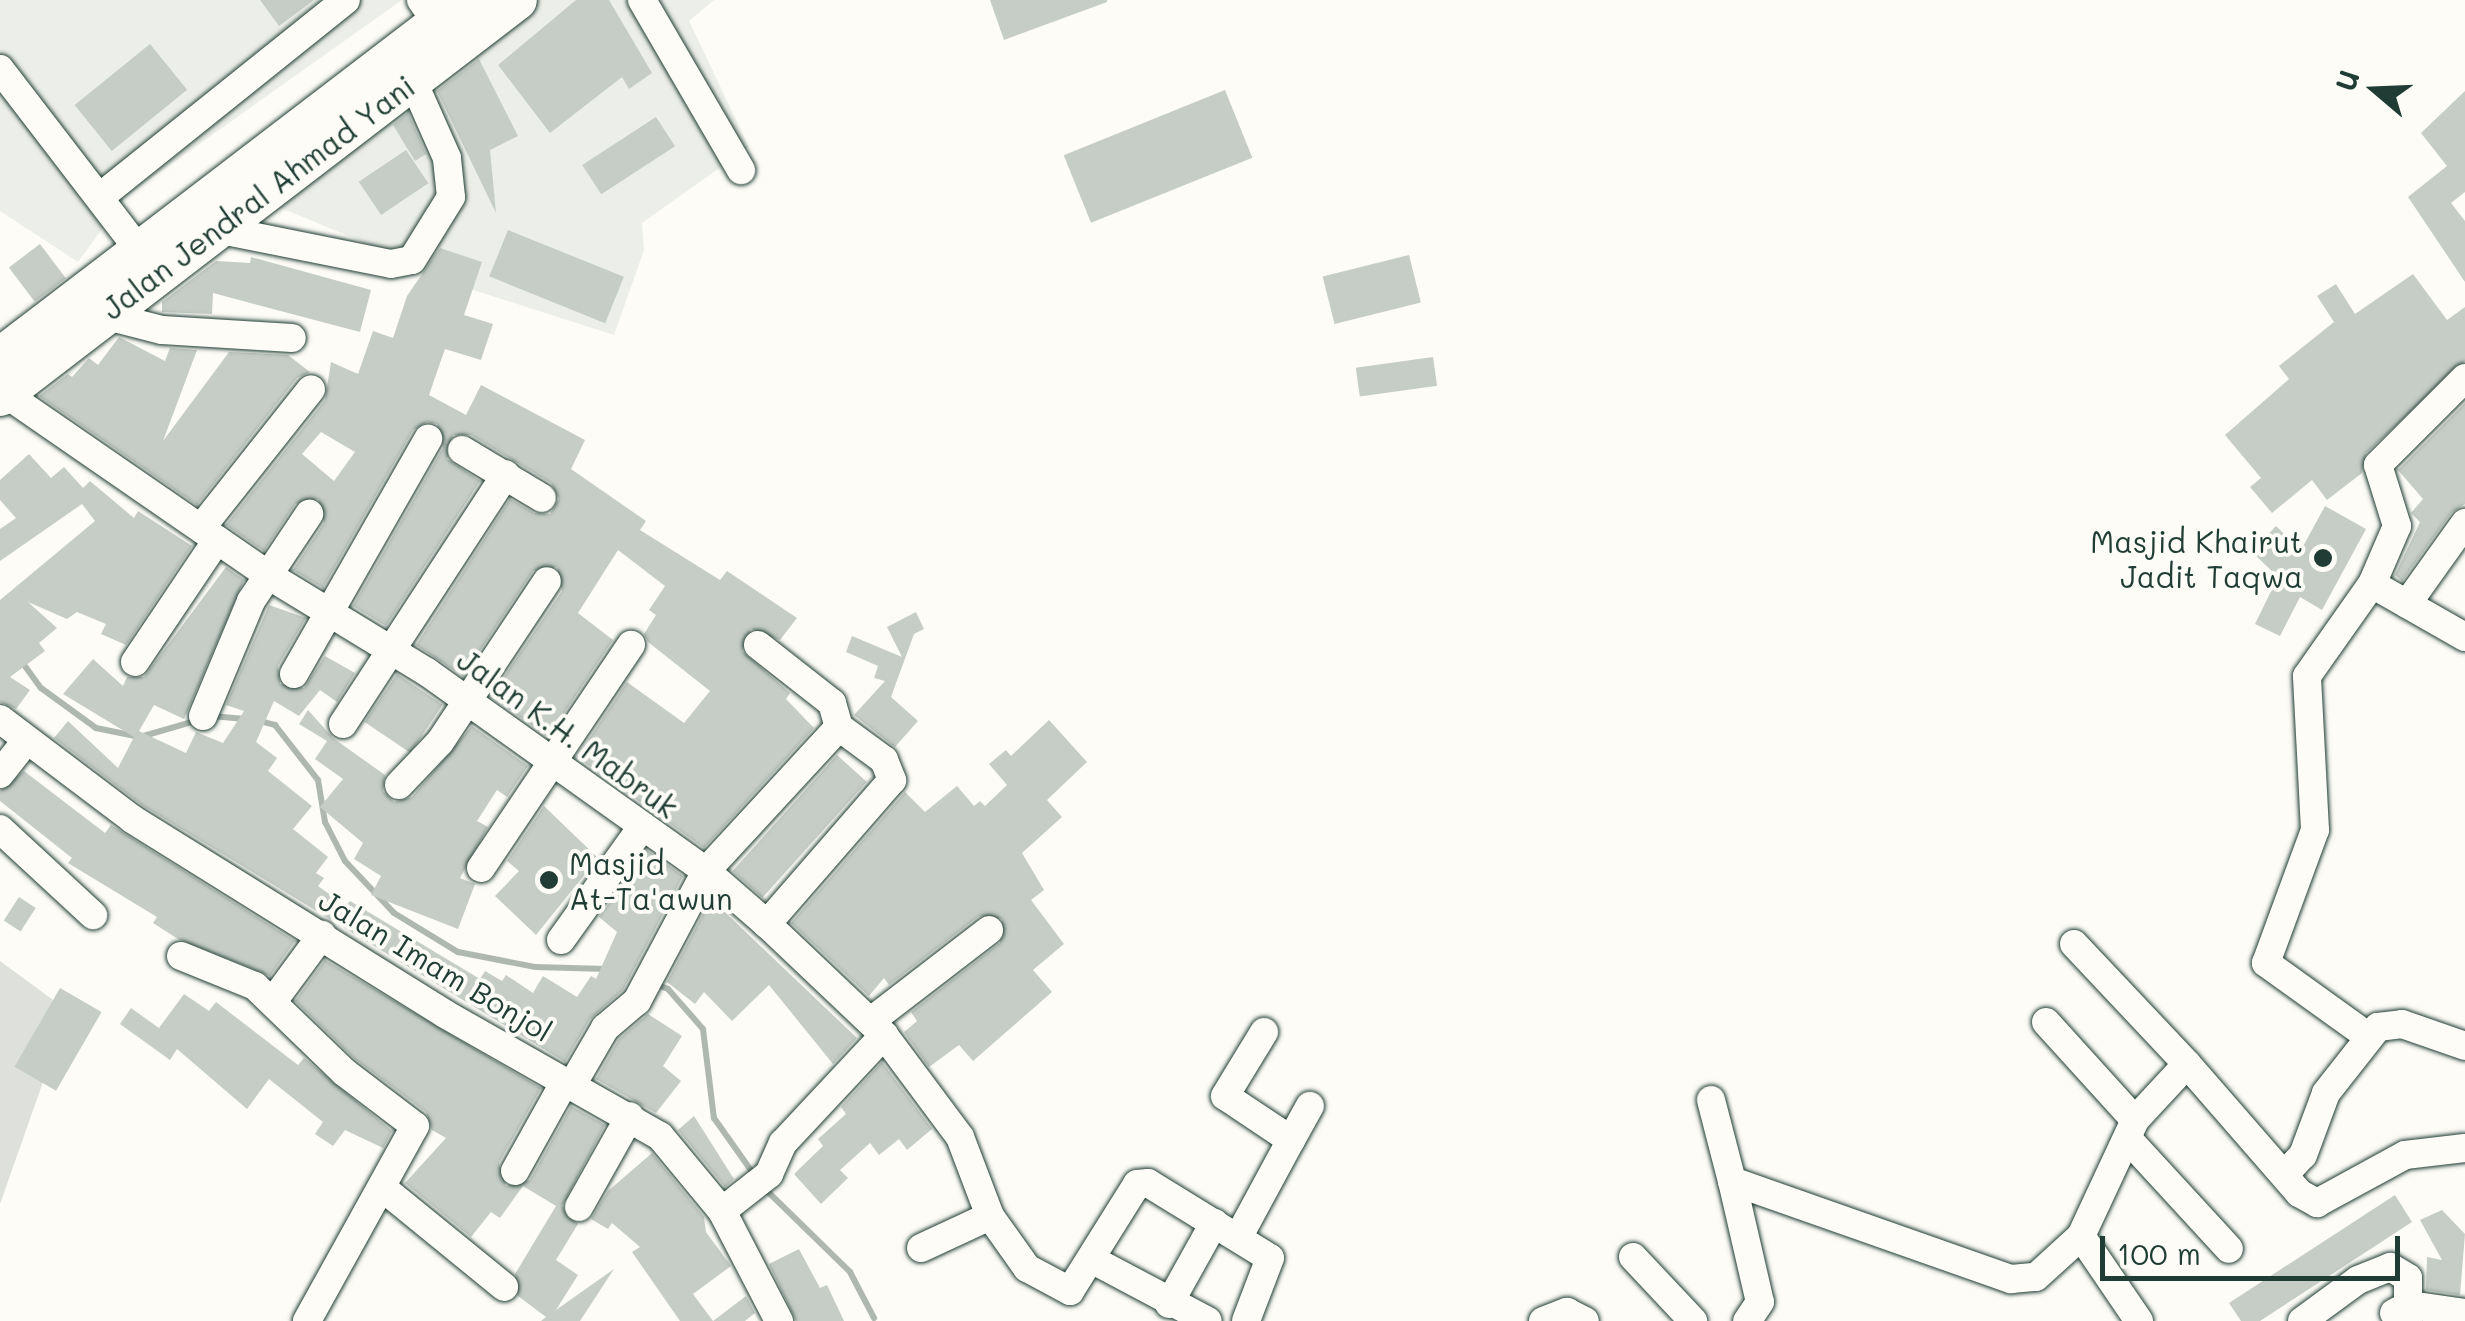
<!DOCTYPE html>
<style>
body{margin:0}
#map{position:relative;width:2465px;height:1321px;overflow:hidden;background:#fdfcf7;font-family:Mali,sans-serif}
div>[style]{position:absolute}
.built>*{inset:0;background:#eceee9}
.green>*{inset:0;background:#dde0db}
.stream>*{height:6px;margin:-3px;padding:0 3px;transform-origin:3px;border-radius:3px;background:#aeb8b1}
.building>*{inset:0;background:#c6cdc7;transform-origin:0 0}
.roads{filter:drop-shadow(0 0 2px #1f3d34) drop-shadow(0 0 2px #1f3d34)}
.minor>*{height:28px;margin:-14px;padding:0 14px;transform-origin:14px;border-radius:14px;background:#fdfcf7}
.highway>*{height:40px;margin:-20px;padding:0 20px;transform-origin:20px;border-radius:20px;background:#fdfcf7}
.dots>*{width:28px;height:28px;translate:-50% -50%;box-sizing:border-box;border:5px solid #fdfcf7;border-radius:50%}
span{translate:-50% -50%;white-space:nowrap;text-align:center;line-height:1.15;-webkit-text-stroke:8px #fdfcf7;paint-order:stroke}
.street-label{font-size:30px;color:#1f3d34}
.poi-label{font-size:30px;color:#1f3d34}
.right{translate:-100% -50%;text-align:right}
.left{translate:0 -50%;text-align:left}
.north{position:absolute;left:2325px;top:40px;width:100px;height:100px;-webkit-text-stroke:8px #fdfcf7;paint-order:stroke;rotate:289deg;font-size:28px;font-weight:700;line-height:40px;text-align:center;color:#1f3d34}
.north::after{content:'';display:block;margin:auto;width:35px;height:45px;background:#1f3d34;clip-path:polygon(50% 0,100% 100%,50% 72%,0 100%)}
.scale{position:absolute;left:2100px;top:1236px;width:300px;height:45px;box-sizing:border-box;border:5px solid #1f3d34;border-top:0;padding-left:12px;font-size:30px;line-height:35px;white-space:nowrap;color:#1f3d34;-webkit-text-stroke:8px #fdfcf7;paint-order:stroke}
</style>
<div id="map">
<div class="built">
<div style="clip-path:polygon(0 0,402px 0,126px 196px,78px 262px,0 211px)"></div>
<div style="clip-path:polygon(533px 0,714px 0,689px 21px,749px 147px,642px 223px,644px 250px,614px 335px,392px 264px,387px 252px,274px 205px)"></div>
</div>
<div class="green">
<div style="clip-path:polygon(0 961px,68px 1011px,0 1204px)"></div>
</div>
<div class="stream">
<div style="left:22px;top:662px;width:32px;rotate:54deg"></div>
<div style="left:41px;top:688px;width:68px;rotate:36deg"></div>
<div style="left:96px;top:728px;width:45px;rotate:11.6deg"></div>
<div style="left:140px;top:737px;width:57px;rotate:-16.2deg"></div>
<div style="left:212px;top:716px;width:36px;rotate:5deg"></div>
<div style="left:260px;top:721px;width:16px;rotate:15deg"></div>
<div style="left:275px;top:725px;width:70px;rotate:52deg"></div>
<div style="left:318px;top:780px;width:43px;rotate:80.5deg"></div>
<div style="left:325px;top:822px;width:44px;rotate:62.9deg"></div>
<div style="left:345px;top:861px;width:71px;rotate:46.7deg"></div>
<div style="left:394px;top:913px;width:75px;rotate:31.4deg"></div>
<div style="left:458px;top:952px;width:78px;rotate:11deg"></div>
<div style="left:535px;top:967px;width:71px;rotate:1.6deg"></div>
<div style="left:655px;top:984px;width:14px;rotate:21deg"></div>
<div style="left:668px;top:989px;width:53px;rotate:48.8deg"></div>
<div style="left:703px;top:1029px;width:90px;rotate:83deg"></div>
<div style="left:714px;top:1118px;width:71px;rotate:54.7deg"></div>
<div style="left:762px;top:1186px;width:123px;rotate:44.3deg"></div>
<div style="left:850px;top:1272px;width:52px;rotate:62.4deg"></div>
</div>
<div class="building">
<div style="clip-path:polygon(260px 0,314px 0,279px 26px)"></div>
<div style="clip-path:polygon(576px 0,609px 0,652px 73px,629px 89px,622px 77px,550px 133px,498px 65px)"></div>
<div style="clip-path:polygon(990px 0,1107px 0,1107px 2px,1004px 40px)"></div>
<div style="left:150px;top:44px;width:59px;height:97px;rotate:51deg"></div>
<div style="clip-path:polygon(479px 59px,518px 136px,490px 150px,496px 213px,437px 91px)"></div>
<div style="left:1225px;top:90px;width:73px;height:174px;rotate:68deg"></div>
<div style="clip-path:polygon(2465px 91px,2465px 192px,2451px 203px,2465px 221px,2465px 282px,2408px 197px,2447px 166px,2421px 133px)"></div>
<div style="clip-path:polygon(408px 113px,426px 154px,415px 161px,393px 125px)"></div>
<div style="left:656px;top:117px;width:35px;height:88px;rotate:57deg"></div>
<div style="left:406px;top:150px;width:40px;height:57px;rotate:56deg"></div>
<div style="left:508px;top:230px;width:125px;height:50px;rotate:22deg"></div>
<div style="left:40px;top:244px;width:43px;height:39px;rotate:53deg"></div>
<div style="clip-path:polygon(evenodd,440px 248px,482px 262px,464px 315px,493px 324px,481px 360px,445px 349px,429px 395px,466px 415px,481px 385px,585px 440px,571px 469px,646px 521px,640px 530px,720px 580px,727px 571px,797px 618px,780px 640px,751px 629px,742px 651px,790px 693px,786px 699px,814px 728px,704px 848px,577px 757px,627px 682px,684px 723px,710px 691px,648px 642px,644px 634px,656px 615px,649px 610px,665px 586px,618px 550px,578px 613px,613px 640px,548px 737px,491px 696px,562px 591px,557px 567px,533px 571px,463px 676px,416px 645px,510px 499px,534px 513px,550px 514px,559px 499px,551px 483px,471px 435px,453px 435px,447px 459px,480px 481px,386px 626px,353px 606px,443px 448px,437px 424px,427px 422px,413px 430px,323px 588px,293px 570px,324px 523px,318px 499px,295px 504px,264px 551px,226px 525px,325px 400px,331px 362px,358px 374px,373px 331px,393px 338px,407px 296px,440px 248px,321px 432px,355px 452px,334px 481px,302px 454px,321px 432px)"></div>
<div style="left:1409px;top:255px;width:49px;height:89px;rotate:76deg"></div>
<div style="clip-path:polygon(251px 257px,371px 290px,360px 332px,213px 293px,212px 314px,162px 312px,162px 302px,216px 261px,250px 263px)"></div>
<div style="clip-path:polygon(2413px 274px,2447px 320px,2465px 307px,2465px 361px,2366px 453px,2362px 473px,2327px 500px,2312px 480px,2272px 513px,2250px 487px,2261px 478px,2225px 435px,2289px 379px,2279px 366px,2334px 322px,2317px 296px,2336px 284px,2355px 314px)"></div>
<div style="clip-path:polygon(119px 337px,165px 361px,170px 348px,197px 350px,163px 441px,229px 352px,288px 355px,310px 372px,297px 378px,197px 505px,39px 396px,68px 374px,72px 377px,89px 358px,98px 365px)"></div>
<div style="left:1433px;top:357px;width:29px;height:78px;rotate:82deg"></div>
<div style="clip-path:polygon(2465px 403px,2465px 504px,2451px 513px,2402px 581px,2395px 575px,2420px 522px,2411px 513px,2423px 499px,2398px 470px)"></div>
<div style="clip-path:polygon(29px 454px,51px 478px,64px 467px,83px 488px,90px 481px,134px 518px,138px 511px,192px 546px,126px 645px,101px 634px,106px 624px,77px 612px,67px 619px,28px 602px,57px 628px,39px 643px,45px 651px,10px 677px,30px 690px,16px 709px,0 702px,0 600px,95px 521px,82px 504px,0 561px,0 529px,16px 518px,0 500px,0 480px)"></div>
<div style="clip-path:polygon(2325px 506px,2366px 529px,2322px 610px,2300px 597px,2280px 636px,2255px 624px,2278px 577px,2252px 552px,2276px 526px,2301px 550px)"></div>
<div style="clip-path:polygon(226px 567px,244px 580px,184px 719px,154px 705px,139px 731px,186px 753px,196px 732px,223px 743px,244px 711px,226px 705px,269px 605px,306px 618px,278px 666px,280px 684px,304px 688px,325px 656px,355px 673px,337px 702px,320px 690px,299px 716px,274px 701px,256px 742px,277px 758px,268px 771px,312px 806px,293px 829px,328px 857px,316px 873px,324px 878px,318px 886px,346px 906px,350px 901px,480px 979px,485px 971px,502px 981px,506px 975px,533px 993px,543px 976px,577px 997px,591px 976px,596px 979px,617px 932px,599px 917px,647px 850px,683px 876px,623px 990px,590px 1019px,565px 1062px,142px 805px,54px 738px,68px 721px,118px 768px,134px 737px,63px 694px,93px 659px,123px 686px,127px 677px,144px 677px)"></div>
<div style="clip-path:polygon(916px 612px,924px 629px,914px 634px,891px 697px,918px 721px,895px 747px,854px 715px,885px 681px,874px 678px,878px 666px,846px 652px,852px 636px,902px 657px,887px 627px)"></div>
<div style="left:397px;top:674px;width:55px;height:58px;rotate:34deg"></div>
<div style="clip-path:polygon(308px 710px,333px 738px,385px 775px,383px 791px,394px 802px,412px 797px,472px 726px,528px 766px,507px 797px,497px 790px,477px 821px,488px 827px,460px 878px,475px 884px,458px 929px,371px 895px,381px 876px,354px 859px,363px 843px,320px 807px,343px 779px,315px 759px,327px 741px,299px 724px)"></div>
<div style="clip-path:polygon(1049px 720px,1087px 762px,1047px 800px,1062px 817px,1022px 853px,1044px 890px,1031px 900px,1064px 944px,1033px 970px,1052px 992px,973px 1061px,959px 1045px,929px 1067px,904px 1032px,917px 1021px,911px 1012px,1000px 943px,1002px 919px,979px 916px,889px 985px,884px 978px,869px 996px,791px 923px,905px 792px,925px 812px,957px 786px,974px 806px,980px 801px,985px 806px,1007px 785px,989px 764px,1006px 750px,1011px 756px)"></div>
<div style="left:837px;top:755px;width:40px;height:156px;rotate:42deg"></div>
<div style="clip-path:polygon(24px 771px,105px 833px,111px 825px,295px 941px,270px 976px,178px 939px,153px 923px,157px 917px,68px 863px,72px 858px,0 801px,0 791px)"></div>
<div style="clip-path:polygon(544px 806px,598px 858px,536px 935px,495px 896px,519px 871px,507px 861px)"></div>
<div style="left:19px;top:897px;width:20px;height:28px;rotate:33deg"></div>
<div style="clip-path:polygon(711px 899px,857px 1038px,833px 1064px,769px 985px,732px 1021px,704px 992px,695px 1004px,667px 982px)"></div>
<div style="clip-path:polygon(325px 960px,541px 1088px,499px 1163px,506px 1186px,530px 1180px,571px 1106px,605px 1125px,562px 1206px,578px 1224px,556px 1260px,578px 1275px,556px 1310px,614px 1269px,580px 1321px,541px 1321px,546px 1317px,518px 1296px,515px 1274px,556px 1206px,523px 1186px,500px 1218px,491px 1212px,471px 1237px,405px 1183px,446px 1138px,432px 1130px,426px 1112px,355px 1059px,295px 1001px)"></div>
<div style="left:60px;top:988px;width:48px;height:91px;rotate:30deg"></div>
<div style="clip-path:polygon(184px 994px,209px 1011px,216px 1002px,298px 1065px,304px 1058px,392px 1131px,383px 1148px,345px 1130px,333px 1146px,315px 1134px,323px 1122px,269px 1079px,247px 1109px,177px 1049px,170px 1060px,120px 1024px,131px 1008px,159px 1028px)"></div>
<div style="clip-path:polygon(648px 1014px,682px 1036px,663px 1066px,681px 1081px,656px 1113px,596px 1079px,619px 1039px)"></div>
<div style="clip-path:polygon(882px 1062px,932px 1129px,907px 1150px,899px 1139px,879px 1155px,870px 1143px,840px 1170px,848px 1178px,821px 1204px,794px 1174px,823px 1146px,818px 1139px,846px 1114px,841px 1107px)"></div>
<div style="clip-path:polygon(694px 1116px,734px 1179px,725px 1187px,678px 1130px)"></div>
<div style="clip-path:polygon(652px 1153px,704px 1217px,706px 1232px,731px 1266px,693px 1294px,713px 1321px,746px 1296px,755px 1313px,745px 1321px,680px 1321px,632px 1252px,640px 1247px,612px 1223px,608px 1229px,591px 1219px,608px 1191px)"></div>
<div style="clip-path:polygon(2395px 1195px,2412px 1222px,2260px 1321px,2241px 1321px,2229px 1303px)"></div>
<div style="clip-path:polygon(2442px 1210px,2465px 1234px,2460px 1295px,2426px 1290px,2427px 1257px,2442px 1260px,2420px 1220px)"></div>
<div style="clip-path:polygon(799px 1249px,820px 1288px,827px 1285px,844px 1321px,796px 1321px,769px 1264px)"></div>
</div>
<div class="roads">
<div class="minor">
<div style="left:421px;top:0;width:28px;rotate:55deg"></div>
<div style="left:642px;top:0;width:197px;rotate:59.8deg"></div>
<div style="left:0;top:69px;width:228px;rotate:52.5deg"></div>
<div style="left:100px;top:197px;width:315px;rotate:-38.7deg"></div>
<div style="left:216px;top:229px;width:178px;rotate:11.3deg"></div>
<div style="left:391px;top:264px;width:21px;rotate:-11deg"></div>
<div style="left:412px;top:260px;width:74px;rotate:-58.2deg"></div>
<div style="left:451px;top:197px;width:39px;rotate:-96deg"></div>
<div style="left:447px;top:158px;width:86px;rotate:-113.9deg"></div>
<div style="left:103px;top:315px;width:61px;rotate:14.3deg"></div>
<div style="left:162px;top:330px;width:130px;rotate:3.5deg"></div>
<div style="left:2465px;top:378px;width:123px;rotate:135deg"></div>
<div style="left:2378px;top:465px;width:64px;rotate:72.7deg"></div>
<div style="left:2397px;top:526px;width:63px;rotate:113.3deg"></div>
<div style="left:2372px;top:584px;width:107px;rotate:29.7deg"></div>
<div style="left:0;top:390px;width:326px;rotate:34.6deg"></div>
<div style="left:268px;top:575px;width:186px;rotate:31.4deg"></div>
<div style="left:427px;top:672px;width:343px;rotate:35.5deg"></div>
<div style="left:706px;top:871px;width:81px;rotate:41deg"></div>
<div style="left:767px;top:924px;width:161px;rotate:43.5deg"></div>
<div style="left:884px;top:1035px;width:127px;rotate:53.3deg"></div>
<div style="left:960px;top:1137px;width:85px;rotate:69.2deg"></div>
<div style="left:990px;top:1216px;width:76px;rotate:155.1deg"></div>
<div style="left:462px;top:450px;width:93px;rotate:31deg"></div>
<div style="left:201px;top:528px;width:177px;rotate:-51.6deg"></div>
<div style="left:2407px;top:604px;width:100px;rotate:-54.4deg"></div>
<div style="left:758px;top:645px;width:94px;rotate:38.1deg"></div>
<div style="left:832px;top:703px;width:25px;rotate:74deg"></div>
<div style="left:135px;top:662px;width:147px;rotate:-56.1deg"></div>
<div style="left:294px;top:674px;width:271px;rotate:-60.3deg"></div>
<div style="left:203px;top:716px;width:125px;rotate:-67.3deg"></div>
<div style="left:251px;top:601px;width:105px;rotate:-56.3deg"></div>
<div style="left:0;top:719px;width:166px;rotate:37.1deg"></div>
<div style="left:132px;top:819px;width:369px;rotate:31.9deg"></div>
<div style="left:445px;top:1014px;width:247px;rotate:29.6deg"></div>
<div style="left:660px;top:1136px;width:97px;rotate:50.4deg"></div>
<div style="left:722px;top:1211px;width:124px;rotate:62.6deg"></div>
<div style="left:343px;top:724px;width:298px;rotate:-56.9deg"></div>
<div style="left:0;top:774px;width:42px;rotate:-51.8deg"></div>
<div style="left:399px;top:785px;width:59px;rotate:-46.4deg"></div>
<div style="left:440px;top:742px;width:193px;rotate:-56.4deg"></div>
<div style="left:0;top:829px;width:127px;rotate:42.8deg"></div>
<div style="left:481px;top:868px;width:269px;rotate:-56.1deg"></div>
<div style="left:561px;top:940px;width:139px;rotate:-54.4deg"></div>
<div style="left:2074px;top:944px;width:165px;rotate:46.7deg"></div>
<div style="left:181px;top:956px;width:80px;rotate:22.1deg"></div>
<div style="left:255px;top:986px;width:124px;rotate:44deg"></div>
<div style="left:344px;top:1072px;width:89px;rotate:37.3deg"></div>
<div style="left:415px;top:1126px;width:223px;rotate:119deg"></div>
<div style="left:274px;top:1000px;width:81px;rotate:-53.6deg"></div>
<div style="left:871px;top:1021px;width:149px;rotate:-37.6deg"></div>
<div style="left:2046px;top:1022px;width:132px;rotate:47.8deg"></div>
<div style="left:2369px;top:1037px;width:127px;rotate:-144.3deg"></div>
<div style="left:2266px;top:963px;width:142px;rotate:-69.8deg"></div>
<div style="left:2315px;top:830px;width:154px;rotate:-93deg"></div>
<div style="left:2307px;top:676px;width:113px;rotate:-54.8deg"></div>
<div style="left:572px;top:1085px;width:66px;rotate:-59.9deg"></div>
<div style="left:605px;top:1028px;width:42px;rotate:-40.2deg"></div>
<div style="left:637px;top:1001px;width:147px;rotate:-62deg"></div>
<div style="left:706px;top:871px;width:196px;rotate:-47.3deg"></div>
<div style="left:839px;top:727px;width:56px;rotate:36.3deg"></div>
<div style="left:884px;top:760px;width:22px;rotate:68deg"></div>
<div style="left:892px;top:780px;width:191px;rotate:131deg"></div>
<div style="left:1711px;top:1100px;width:84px;rotate:75.5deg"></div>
<div style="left:1732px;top:1181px;width:296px;rotate:19.4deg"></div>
<div style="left:2011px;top:1279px;width:25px;rotate:-5deg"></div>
<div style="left:2036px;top:1277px;width:61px;rotate:-42.3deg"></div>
<div style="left:2128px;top:1139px;width:149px;rotate:47.4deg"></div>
<div style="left:1291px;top:1140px;width:39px;rotate:-61deg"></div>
<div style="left:515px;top:1171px;width:103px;rotate:-60.9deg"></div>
<div style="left:2285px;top:1174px;width:26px;rotate:-47deg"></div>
<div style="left:2303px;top:1155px;width:66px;rotate:-69.6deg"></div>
<div style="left:2326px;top:1093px;width:84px;rotate:-51.8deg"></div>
<div style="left:2378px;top:1027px;width:24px;rotate:-7deg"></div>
<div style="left:2402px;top:1024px;width:67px;rotate:19.2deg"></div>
<div style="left:1732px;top:1181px;width:124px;rotate:77deg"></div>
<div style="left:1760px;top:1302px;width:23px;rotate:124deg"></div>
<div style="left:384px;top:1189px;width:155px;rotate:39.2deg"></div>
<div style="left:579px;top:1207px;width:104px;rotate:-60.7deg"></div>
<div style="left:722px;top:1211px;width:60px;rotate:-38.2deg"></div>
<div style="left:769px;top:1174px;width:34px;rotate:-66deg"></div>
<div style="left:783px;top:1143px;width:148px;rotate:-46.9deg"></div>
<div style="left:990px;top:1216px;width:64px;rotate:54.6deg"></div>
<div style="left:1027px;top:1268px;width:49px;rotate:28.1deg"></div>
<div style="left:1070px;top:1291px;width:126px;rotate:-57.9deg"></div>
<div style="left:1137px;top:1184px;width:11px;rotate:-5deg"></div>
<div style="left:1148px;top:1183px;width:143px;rotate:31.6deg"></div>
<div style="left:1270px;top:1258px;width:67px;rotate:110.9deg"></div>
<div style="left:1239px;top:1236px;width:109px;rotate:-61.6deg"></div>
<div style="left:1291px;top:1140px;width:79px;rotate:-146.3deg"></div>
<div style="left:1225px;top:1096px;width:75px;rotate:-58.6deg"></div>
<div style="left:1633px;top:1257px;width:88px;rotate:46.8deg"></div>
<div style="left:1091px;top:1259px;width:132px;rotate:27.9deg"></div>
<div style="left:1169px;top:1304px;width:93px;rotate:-60.9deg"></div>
<div style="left:2394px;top:1313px;width:18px;rotate:-27deg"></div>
<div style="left:2410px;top:1305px;width:56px;rotate:8.3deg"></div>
<div style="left:1543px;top:1321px;width:26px;rotate:-21deg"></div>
<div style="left:1567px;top:1312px;width:20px;rotate:27deg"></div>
<div style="left:2139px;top:1321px;width:103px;rotate:-124.3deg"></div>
<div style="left:2081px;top:1236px;width:128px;rotate:-65deg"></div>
<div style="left:2135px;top:1120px;width:76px;rotate:-47.1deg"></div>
<div style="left:2187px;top:1064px;width:171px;rotate:49deg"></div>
<div style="left:2299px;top:1193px;width:21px;rotate:29deg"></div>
<div style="left:2317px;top:1203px;width:100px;rotate:-28.6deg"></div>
<div style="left:2405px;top:1155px;width:60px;rotate:-6.7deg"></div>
<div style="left:2302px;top:1321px;width:69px;rotate:-36.2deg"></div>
<div style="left:2358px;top:1280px;width:35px;rotate:-22deg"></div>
<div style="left:2390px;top:1267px;width:21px;rotate:31deg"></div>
<div style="left:2408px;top:1278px;width:43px;rotate:90deg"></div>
</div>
<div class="highway">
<div style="left:0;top:358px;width:589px;rotate:-37.41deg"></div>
<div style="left:0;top:396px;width:651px;rotate:-37.45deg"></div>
</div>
</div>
<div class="dots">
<div style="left:2323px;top:558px;background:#1f3d34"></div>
<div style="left:549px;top:880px;background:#1f3d34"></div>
</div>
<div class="street-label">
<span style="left:258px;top:197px;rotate:-37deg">Jalan Jendral Ahmad Yani</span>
<span style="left:568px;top:733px;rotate:36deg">Jalan K.H. Mabruk</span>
<span style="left:436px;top:965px;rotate:31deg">Jalan Imam Bonjol</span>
</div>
<div class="poi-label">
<span class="right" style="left:2303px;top:558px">Masjid Khairut<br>Jadit Taqwa</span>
<span class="left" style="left:569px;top:880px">Masjid<br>At-Ta'awun</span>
</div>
<div class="north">U</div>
<div class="scale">100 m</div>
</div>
